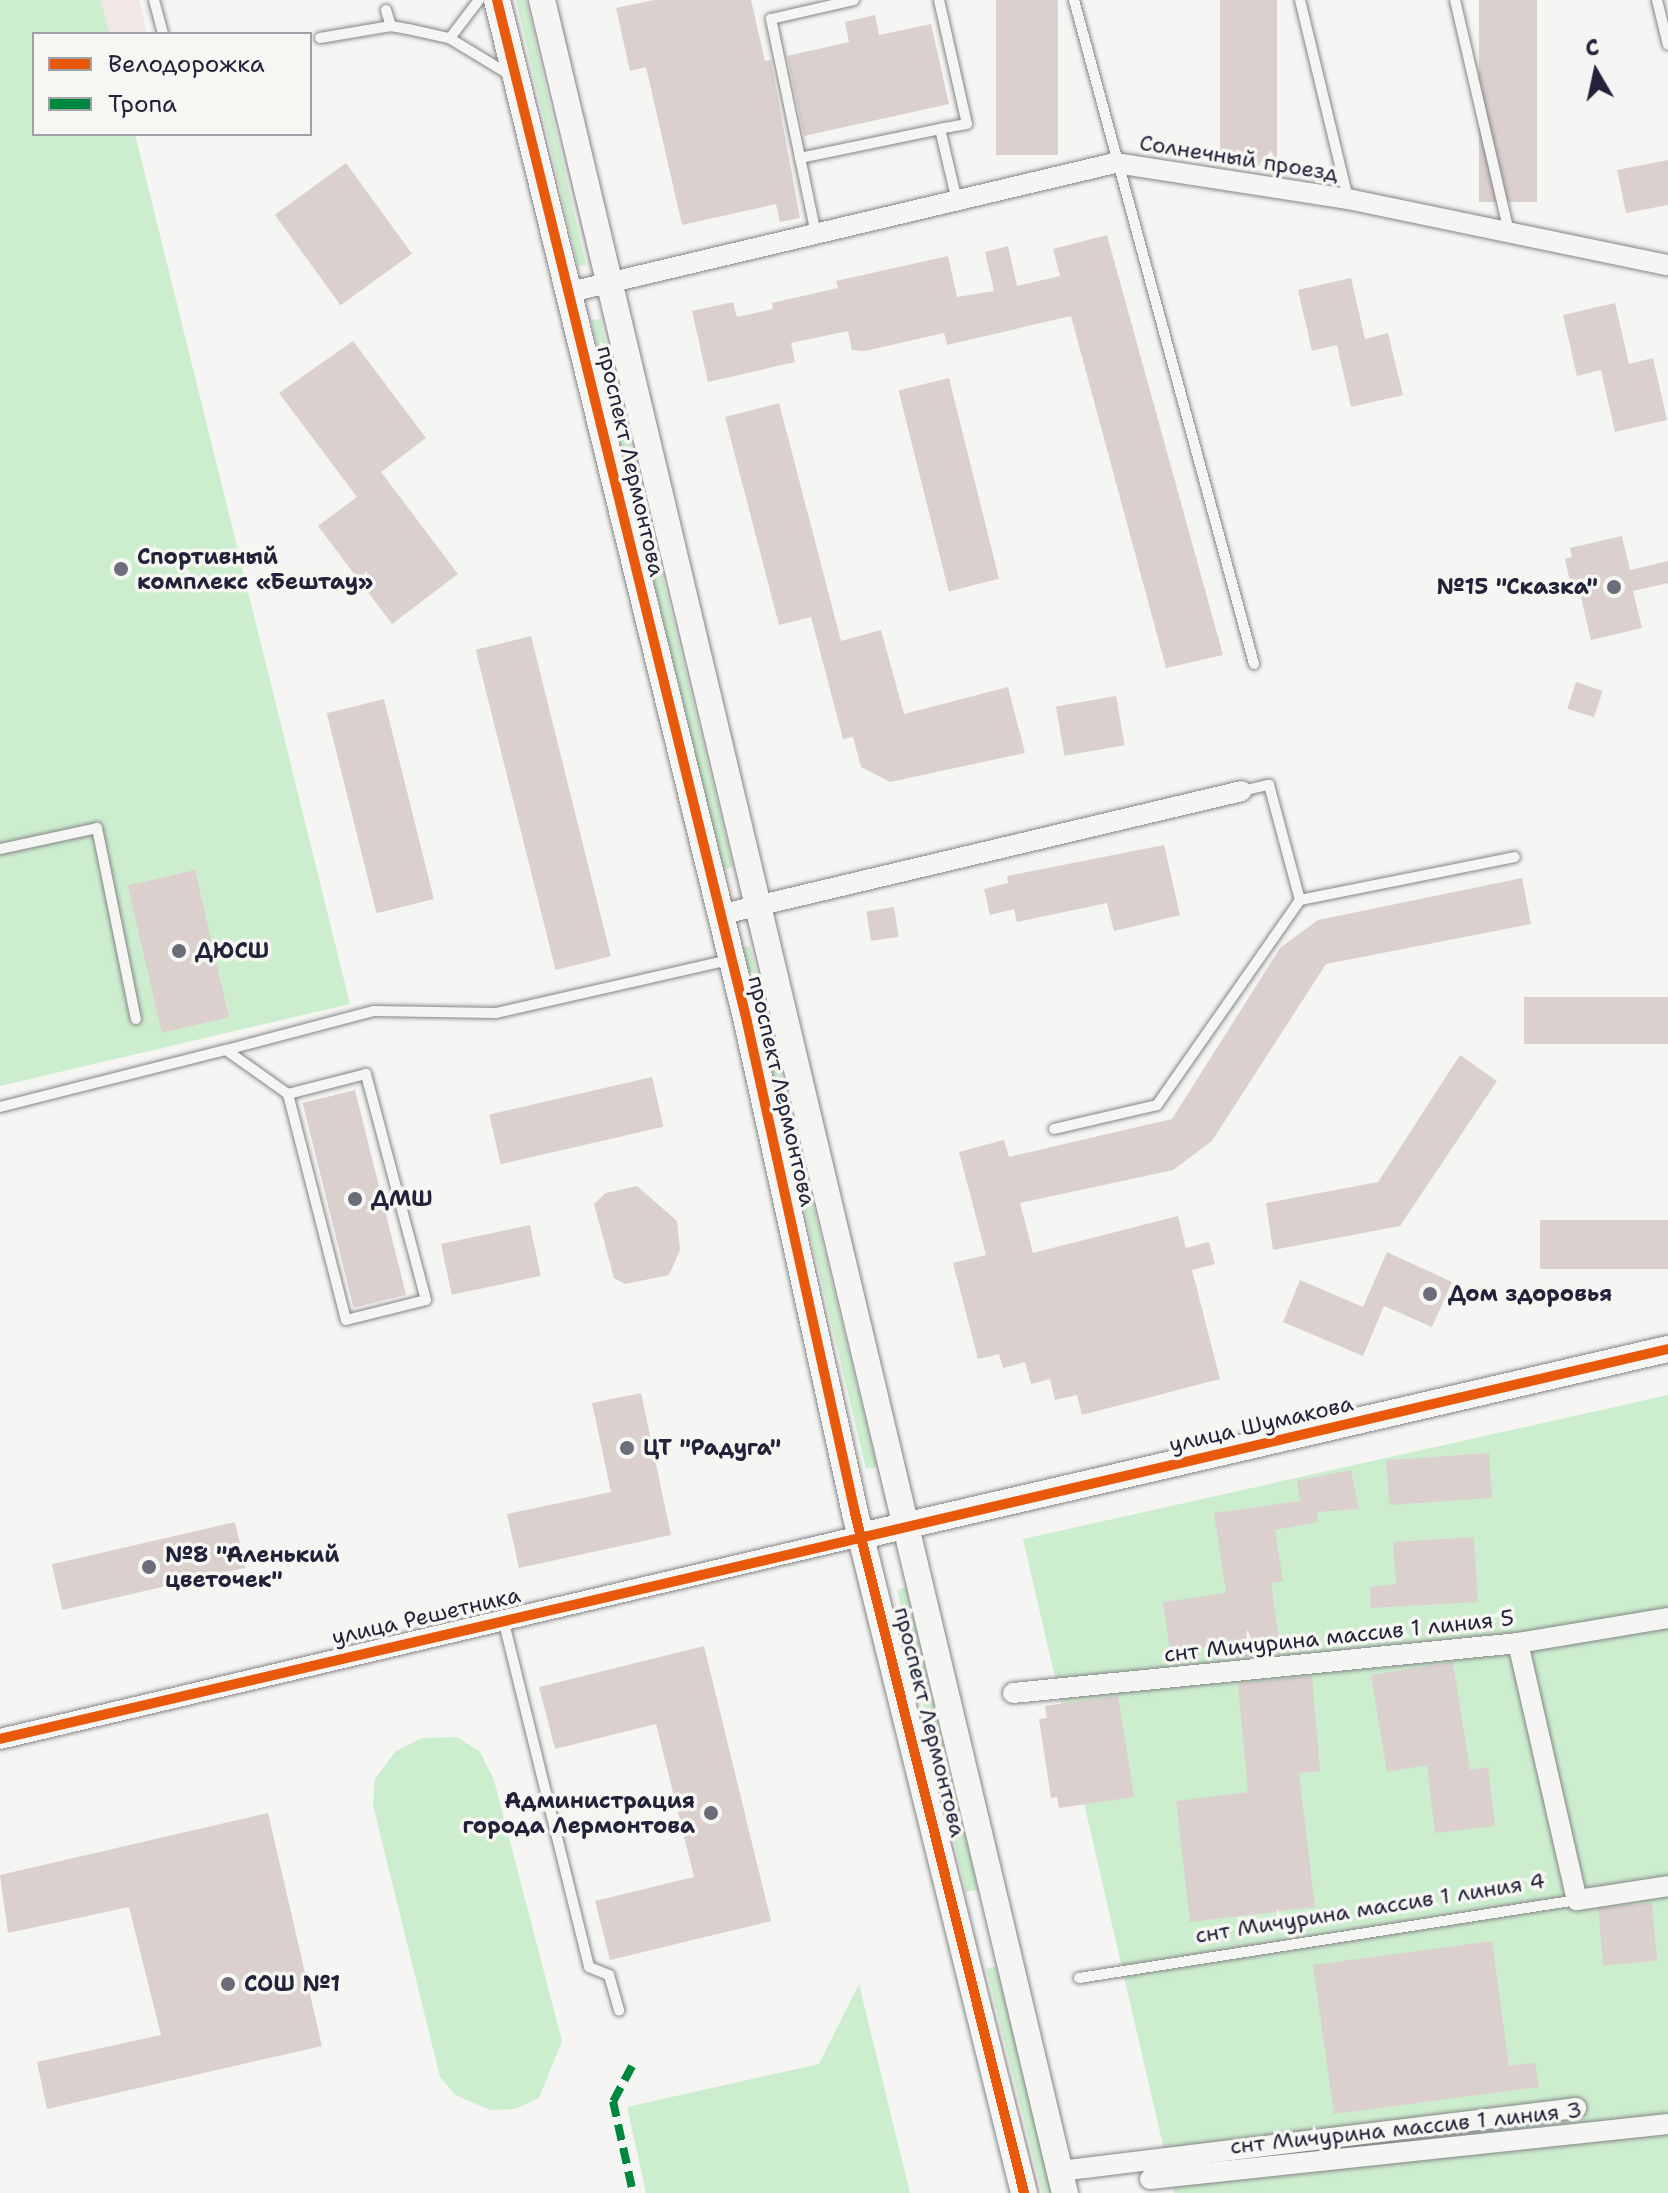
<!DOCTYPE html>
<meta charset="utf-8">
<style>
body{margin:0}
#map{position:relative;width:1668px;height:2193px;overflow:hidden;background:#f5f5f3;font-family:"Shantell Sans",sans-serif}
div>[style]{position:absolute}
.built>*{inset:0;background:#f1e7e4}
.green>*{inset:0;background:#cdeece;transform-origin:0 0}
.building>*{inset:0;background:#dbd0ce;transform-origin:0 0}
.roads{filter:drop-shadow(0 0 2px #858589) drop-shadow(0 0 2px #858589)}
.service>*{height:10px;margin:-5px;padding:0 5px;transform-origin:5px;border-radius:5px;background:#f5f5f3}
.minor>*{height:20px;margin:-10px;padding:0 10px;transform-origin:10px;border-radius:10px;background:#f5f5f3}
.tertiary>*{height:26px;margin:-13px;padding:0 13px;transform-origin:13px;border-radius:13px;background:#f5f5f3}
.quiet>*{height:8px;margin-top:-4px;transform-origin:0;background:repeating-linear-gradient(90deg,#00873e 0 16px,transparent 0 24px)}
.cycleway>*{height:10px;margin:-5px;padding:0 5px;transform-origin:5px;border-radius:5px;background:#e8590c}
.dots>*{width:22px;height:22px;translate:-50% -50%;box-sizing:border-box;border:4px solid #f6f6f2;border-radius:50%}
span{translate:-50% -50%;white-space:nowrap;text-align:center;line-height:1.15;-webkit-text-stroke:7px #f6f6f2;paint-order:stroke}
.street-label{font-size:22px;color:#22223b}
.poi-label{font-size:22px;color:#22223b;font-weight:700}
.left{translate:0 -50%;text-align:left}
.right{translate:-100% -50%;text-align:right}
.legend{position:absolute;left:32px;top:32px;width:280px;height:104px;box-sizing:border-box;background:#f6f6f2;border:2px solid #a1a1a9;margin:0;padding:10px 14px;list-style:none;font-size:24px;color:#22223b}
.legend li{display:flex;align-items:center;gap:16px;height:40px}
.legend b{width:40px;border:2px solid #a1a1a9}
.north{position:absolute;left:1556px;top:32px;width:80px;height:80px;-webkit-text-stroke:6px #f6f6f2;paint-order:stroke;rotate:351deg;font-size:22px;font-weight:700;line-height:32px;text-align:center;color:#22223b}
.north::after{content:'';display:block;margin:auto;width:28px;height:36px;background:#22223b;clip-path:polygon(50% 0,100% 100%,50% 72%,0 100%)}
</style>
<div id="map">
<div class="built">
<div style="clip-path:polygon(101px 0,139px 0,147px 34px,110px 34px)"></div>
</div>
<div class="green">
<div style="clip-path:polygon(0 0,101px 0,110px 34px,34px 34px,34px 134px,135px 134px,350px 1004px,0 1086px)"></div>
<div style="clip-path:polygon(516px 0,526px 0,586px 265px,578px 266px)"></div>
<div style="clip-path:polygon(600px 319px,733px 867px,723px 870px,591px 320px)"></div>
<div style="clip-path:polygon(750px 946px,877px 1467px,866px 1469px,742px 947px)"></div>
<div style="clip-path:polygon(1668px 1395px,1668px 2193px,1174px 2193px,1023px 1539px)"></div>
<div style="clip-path:polygon(906px 1587px,978px 1890px,966px 1892px,897px 1590px)"></div>
<div style="clip-path:polygon(457px 1737px,480px 1752px,494px 1780px,562px 2041px,539px 2098px,515px 2109px,490px 2110px,455px 2095px,440px 2077px,373px 1805px,375px 1779px,395px 1752px,421px 1738px)"></div>
<div style="left:996px;top:1966px;width:234px;height:10px;rotate:76deg"></div>
<div style="clip-path:polygon(859px 1984px,910px 2193px,646px 2193px,627px 2107px,819px 2064px)"></div>
</div>
<div class="building">
<div style="clip-path:polygon(654px 0,751px 0,765px 61px,771px 60px,800px 218px,780px 222px,776px 204px,682px 225px,646px 67px,630px 71px,616px 8px)"></div>
<div style="left:996px;top:0;width:62px;height:155px"></div>
<div style="left:1220px;top:0;width:57px;height:166px"></div>
<div style="left:1479px;top:0;width:58px;height:202px"></div>
<div style="clip-path:polygon(875px 15px,879px 35px,931px 24px,949px 104px,804px 136px,787px 56px,849px 42px,845px 22px)"></div>
<div style="clip-path:polygon(1668px 160px,1668px 205px,1626px 213px,1617px 170px)"></div>
<div style="left:346px;top:163px;width:112px;height:88px;rotate:54deg"></div>
<div style="clip-path:polygon(1107px 235px,1223px 655px,1166px 668px,1071px 316px,947px 345px,944px 333px,865px 351px,852px 350px,848px 331px,791px 343px,795px 362px,708px 382px,692px 311px,733px 302px,737px 317px,773px 309px,772px 303px,838px 288px,836px 281px,948px 256px,957px 297px,994px 291px,985px 252px,1008px 246px,1017px 286px,1060px 276px,1053px 249px)"></div>
<div style="clip-path:polygon(1351px 278px,1365px 339px,1388px 333px,1403px 395px,1351px 407px,1337px 345px,1312px 351px,1298px 290px)"></div>
<div style="clip-path:polygon(1615px 303px,1629px 364px,1653px 358px,1667px 420px,1615px 432px,1601px 370px,1577px 376px,1563px 315px)"></div>
<div style="clip-path:polygon(353px 341px,426px 438px,381px 472px,458px 574px,392px 624px,318px 526px,357px 497px,279px 393px)"></div>
<div style="left:949px;top:378px;width:207px;height:52px;rotate:76deg"></div>
<div style="clip-path:polygon(779px 403px,841px 641px,881px 630px,904px 714px,1008px 687px,1025px 753px,890px 782px,861px 767px,853px 737px,843px 739px,811px 617px,779px 625px,725px 417px)"></div>
<div style="clip-path:polygon(1622px 536px,1630px 570px,1668px 561px,1668px 583px,1633px 591px,1642px 628px,1591px 640px,1577px 581px,1570px 582px,1565px 559px,1572px 557px,1570px 548px)"></div>
<div style="left:531px;top:636px;width:330px;height:57px;rotate:76deg"></div>
<div style="left:1576px;top:682px;width:28px;height:28px;rotate:18deg"></div>
<div style="left:1116px;top:696px;width:50px;height:61px;rotate:80deg"></div>
<div style="left:384px;top:699px;width:206px;height:59px;rotate:76deg"></div>
<div style="clip-path:polygon(1164px 845px,1180px 915px,1114px 931px,1107px 903px,1017px 922px,1014px 909px,990px 915px,984px 889px,1008px 883px,1007px 876px)"></div>
<div style="left:195px;top:870px;width:151px;height:69px;rotate:77deg"></div>
<div style="clip-path:polygon(1522px 878px,1531px 924px,1326px 964px,1212px 1141px,1173px 1170px,1020px 1203px,1033px 1253px,1178px 1216px,1186px 1248px,1209px 1242px,1215px 1264px,1192px 1270px,1220px 1379px,1082px 1415px,1077px 1395px,1055px 1400px,1050px 1379px,1031px 1384px,1025px 1362px,1003px 1368px,999px 1354px,978px 1359px,953px 1263px,986px 1255px,959px 1152px,1004px 1140px,1009px 1157px,1172px 1119px,1280px 948px,1318px 920px)"></div>
<div style="left:894px;top:907px;width:30px;height:28px;rotate:81deg"></div>
<div style="left:1668px;top:997px;width:47px;height:144px;rotate:90deg"></div>
<div style="clip-path:polygon(1460px 1055px,1497px 1081px,1400px 1226px,1273px 1250px,1266px 1203px,1378px 1182px)"></div>
<div style="left:652px;top:1077px;width:51px;height:167px;rotate:77deg"></div>
<div style="left:355px;top:1090px;width:211px;height:54px;rotate:76deg"></div>
<div style="clip-path:polygon(637px 1186px,677px 1221px,680px 1250px,669px 1275px,625px 1284px,614px 1278px,594px 1204px,606px 1193px)"></div>
<div style="left:1668px;top:1220px;width:49px;height:128px;rotate:90deg"></div>
<div style="left:530px;top:1225px;width:52px;height:91px;rotate:78deg"></div>
<div style="clip-path:polygon(1387px 1252px,1452px 1282px,1432px 1327px,1384px 1306px,1363px 1356px,1283px 1322px,1300px 1280px,1363px 1307px)"></div>
<div style="clip-path:polygon(641px 1393px,671px 1535px,519px 1568px,507px 1514px,611px 1492px,592px 1403px)"></div>
<div style="left:1489px;top:1453px;width:45px;height:103px;rotate:86deg"></div>
<div style="clip-path:polygon(1351px 1470px,1359px 1509px,1317px 1512px,1318px 1522px,1275px 1530px,1283px 1581px,1271px 1583px,1281px 1653px,1236px 1658px,1235px 1643px,1170px 1652px,1163px 1602px,1226px 1593px,1214px 1513px,1300px 1501px,1297px 1481px)"></div>
<div style="left:235px;top:1522px;width:47px;height:188px;rotate:77deg"></div>
<div style="clip-path:polygon(1474px 1537px,1478px 1602px,1371px 1608px,1370px 1587px,1396px 1584px,1393px 1542px)"></div>
<div style="clip-path:polygon(704px 1646px,771px 1921px,610px 1960px,595px 1901px,694px 1877px,656px 1724px,555px 1749px,539px 1687px)"></div>
<div style="clip-path:polygon(1453px 1662px,1470px 1770px,1488px 1767px,1495px 1826px,1435px 1833px,1427px 1765px,1387px 1772px,1371px 1675px)"></div>
<div style="clip-path:polygon(1312px 1676px,1320px 1771px,1299px 1773px,1315px 1907px,1190px 1922px,1176px 1801px,1248px 1792px,1238px 1684px)"></div>
<div style="clip-path:polygon(1118px 1696px,1134px 1797px,1059px 1808px,1057px 1797px,1051px 1798px,1039px 1719px,1047px 1718px,1045px 1706px)"></div>
<div style="clip-path:polygon(268px 1813px,322px 2046px,47px 2109px,37px 2062px,161px 2035px,129px 1907px,8px 1933px,0 1875px)"></div>
<div style="left:1652px;top:1903px;width:58px;height:54px;rotate:85deg"></div>
<div style="clip-path:polygon(1492px 1941px,1509px 2066px,1535px 2063px,1539px 2087px,1334px 2114px,1313px 1965px)"></div>
</div>
<div class="roads">
<div class="service">
<div style="left:154px;top:0;width:35px;rotate:75deg"></div>
<div style="left:939px;top:0;width:127px;rotate:77.3deg"></div>
<div style="left:967px;top:124px;width:27px;rotate:170deg"></div>
<div style="left:940px;top:129px;width:74px;rotate:76.7deg"></div>
<div style="left:1074px;top:0;width:688px;rotate:74.83deg"></div>
<div style="left:1300px;top:0;width:205px;rotate:76.4deg"></div>
<div style="left:1455px;top:0;width:238px;rotate:76.9deg"></div>
<div style="left:1657px;top:0;width:46px;rotate:76.3deg"></div>
<div style="left:386px;top:10px;width:17px;rotate:73deg"></div>
<div style="left:320px;top:38px;width:72px;rotate:-9.6deg"></div>
<div style="left:391px;top:26px;width:17px;rotate:10deg"></div>
<div style="left:408px;top:29px;width:42px;rotate:12.4deg"></div>
<div style="left:449px;top:38px;width:71px;rotate:31.2deg"></div>
<div style="left:450px;top:38px;width:48px;rotate:-52.7deg"></div>
<div style="left:800px;top:158px;width:143px;rotate:-11.7deg"></div>
<div style="left:816px;top:234px;width:220px;rotate:-101.8deg"></div>
<div style="left:771px;top:19px;width:85px;rotate:-12.9deg"></div>
<div style="left:1242px;top:791px;width:28px;rotate:-13deg"></div>
<div style="left:1269px;top:785px;width:119px;rotate:74.9deg"></div>
<div style="left:0;top:849px;width:99px;rotate:-12.2deg"></div>
<div style="left:97px;top:828px;width:195px;rotate:78.5deg"></div>
<div style="left:226px;top:1050px;width:153px;rotate:-14.8deg"></div>
<div style="left:374px;top:1011px;width:122px;rotate:0.9deg"></div>
<div style="left:496px;top:1013px;width:240px;rotate:-12.8deg"></div>
<div style="left:0;top:1107px;width:233px;rotate:-14.2deg"></div>
<div style="left:226px;top:1050px;width:76px;rotate:35.4deg"></div>
<div style="left:288px;top:1094px;width:233px;rotate:75.6deg"></div>
<div style="left:346px;top:1320px;width:82px;rotate:-14deg"></div>
<div style="left:426px;top:1300px;width:234px;rotate:-104.9deg"></div>
<div style="left:366px;top:1074px;width:81px;rotate:165.6deg"></div>
<div style="left:1054px;top:1129px;width:106px;rotate:-13.1deg"></div>
<div style="left:1157px;top:1105px;width:250px;rotate:-55.1deg"></div>
<div style="left:1300px;top:900px;width:219px;rotate:-11.3deg"></div>
<div style="left:503px;top:1619px;width:358px;rotate:76.1deg"></div>
<div style="left:589px;top:1967px;width:22px;rotate:22deg"></div>
<div style="left:609px;top:1975px;width:37px;rotate:74deg"></div>
<div style="left:1079px;top:1978px;width:504px;rotate:-8.9deg"></div>
</div>
<div class="minor">
<div style="left:570px;top:292px;width:560px;rotate:-13.32deg"></div>
<div style="left:1115px;top:163px;width:236px;rotate:8.8deg"></div>
<div style="left:1348px;top:199px;width:327px;rotate:11.7deg"></div>
<div style="left:719px;top:915px;width:537px;rotate:-13.34deg"></div>
<div style="left:1518px;top:1643px;width:264px;rotate:77.1deg"></div>
<div style="left:1577px;top:1900px;width:92px;rotate:-8.7deg"></div>
<div style="left:1013px;top:1693px;width:507px;rotate:-5.65deg"></div>
<div style="left:1518px;top:1643px;width:152px;rotate:-9.5deg"></div>
<div style="left:0;top:1739px;width:885px;rotate:-13.27deg"></div>
<div style="left:1060px;top:2171px;width:520px;rotate:-6.96deg"></div>
<div style="left:1150px;top:2179px;width:521px;rotate:-6.06deg"></div>
</div>
<div class="tertiary">
<div style="left:497px;top:0;width:1052px;rotate:76.25deg"></div>
<div style="left:747px;top:1022px;width:503px;rotate:77.59deg"></div>
<div style="left:855px;top:1513px;width:701px;rotate:76.04deg"></div>
<div style="left:542px;top:0;width:2255px;rotate:76.59deg"></div>
<div style="left:861px;top:1536px;width:828px;rotate:-13.05deg"></div>
</div>
</div>
<div class="quiet">
<div style="left:632px;top:2066px;width:40px;rotate:118deg"></div>
<div style="left:613px;top:2101px;width:94px;rotate:77.7deg"></div>
</div>
<div class="cycleway">
<div style="left:497px;top:0;width:1052px;rotate:76.25deg"></div>
<div style="left:747px;top:1022px;width:503px;rotate:77.59deg"></div>
<div style="left:855px;top:1513px;width:701px;rotate:76.04deg"></div>
<div style="left:0;top:1739px;width:1713px;rotate:-13.16deg"></div>
</div>
<div class="dots">
<div style="left:121px;top:569px;background:#6c6c7b"></div>
<div style="left:1614px;top:587px;background:#6c6c7b"></div>
<div style="left:179px;top:951px;background:#6c6c7b"></div>
<div style="left:355px;top:1199px;background:#6c6c7b"></div>
<div style="left:1430px;top:1294px;background:#6c6c7b"></div>
<div style="left:627px;top:1448px;background:#6c6c7b"></div>
<div style="left:149px;top:1567px;background:#6c6c7b"></div>
<div style="left:711px;top:1813px;background:#6c6c7b"></div>
<div style="left:228px;top:1984px;background:#6c6c7b"></div>
</div>
<div class="street-label">
<span style="left:1239px;top:158px;rotate:9deg">Солнечный проезд</span>
<span style="left:631px;top:461px;rotate:77deg">проспект Лермонтова</span>
<span style="left:782px;top:1091px;rotate:77deg">проспект Лермонтова</span>
<span style="left:1261px;top:1424px;rotate:-13deg">улица Шумакова</span>
<span style="left:426px;top:1616px;rotate:-13deg">улица Решетника</span>
<span style="left:1339px;top:1636px;rotate:-6deg">снт Мичурина массив 1 линия 5</span>
<span style="left:930px;top:1722px;rotate:76deg">проспект Лермонтова</span>
<span style="left:1370px;top:1908px;rotate:-9deg">снт Мичурина массив 1 линия 4</span>
<span style="left:1406px;top:2128px;rotate:-6deg">снт Мичурина массив 1 линия 3</span>
</div>
<div class="poi-label">
<span class="left" style="left:137px;top:569px">Спортивный<br>комплекс «Бештау»</span>
<span class="right" style="left:1598px;top:587px">№15 "Сказка"</span>
<span class="left" style="left:195px;top:951px">ДЮСШ</span>
<span class="left" style="left:371px;top:1199px">ДМШ</span>
<span class="left" style="left:1448px;top:1294px">Дом здоровья</span>
<span class="left" style="left:643px;top:1448px">ЦТ "Радуга"</span>
<span class="left" style="left:165px;top:1567px">№8 "Аленький<br>цветочек"</span>
<span class="right" style="left:695px;top:1813px">Администрация<br>города Лермонтова</span>
<span class="left" style="left:244px;top:1984px">СОШ №1</span>
</div>
<ul class="legend">
<li><b style="height:10px;background:#e8590c"></b>Велодорожка</li>
<li><b style="height:10px;background:#00873e"></b>Тропа</li>
</ul>
<div class="north">С</div>
</div>
